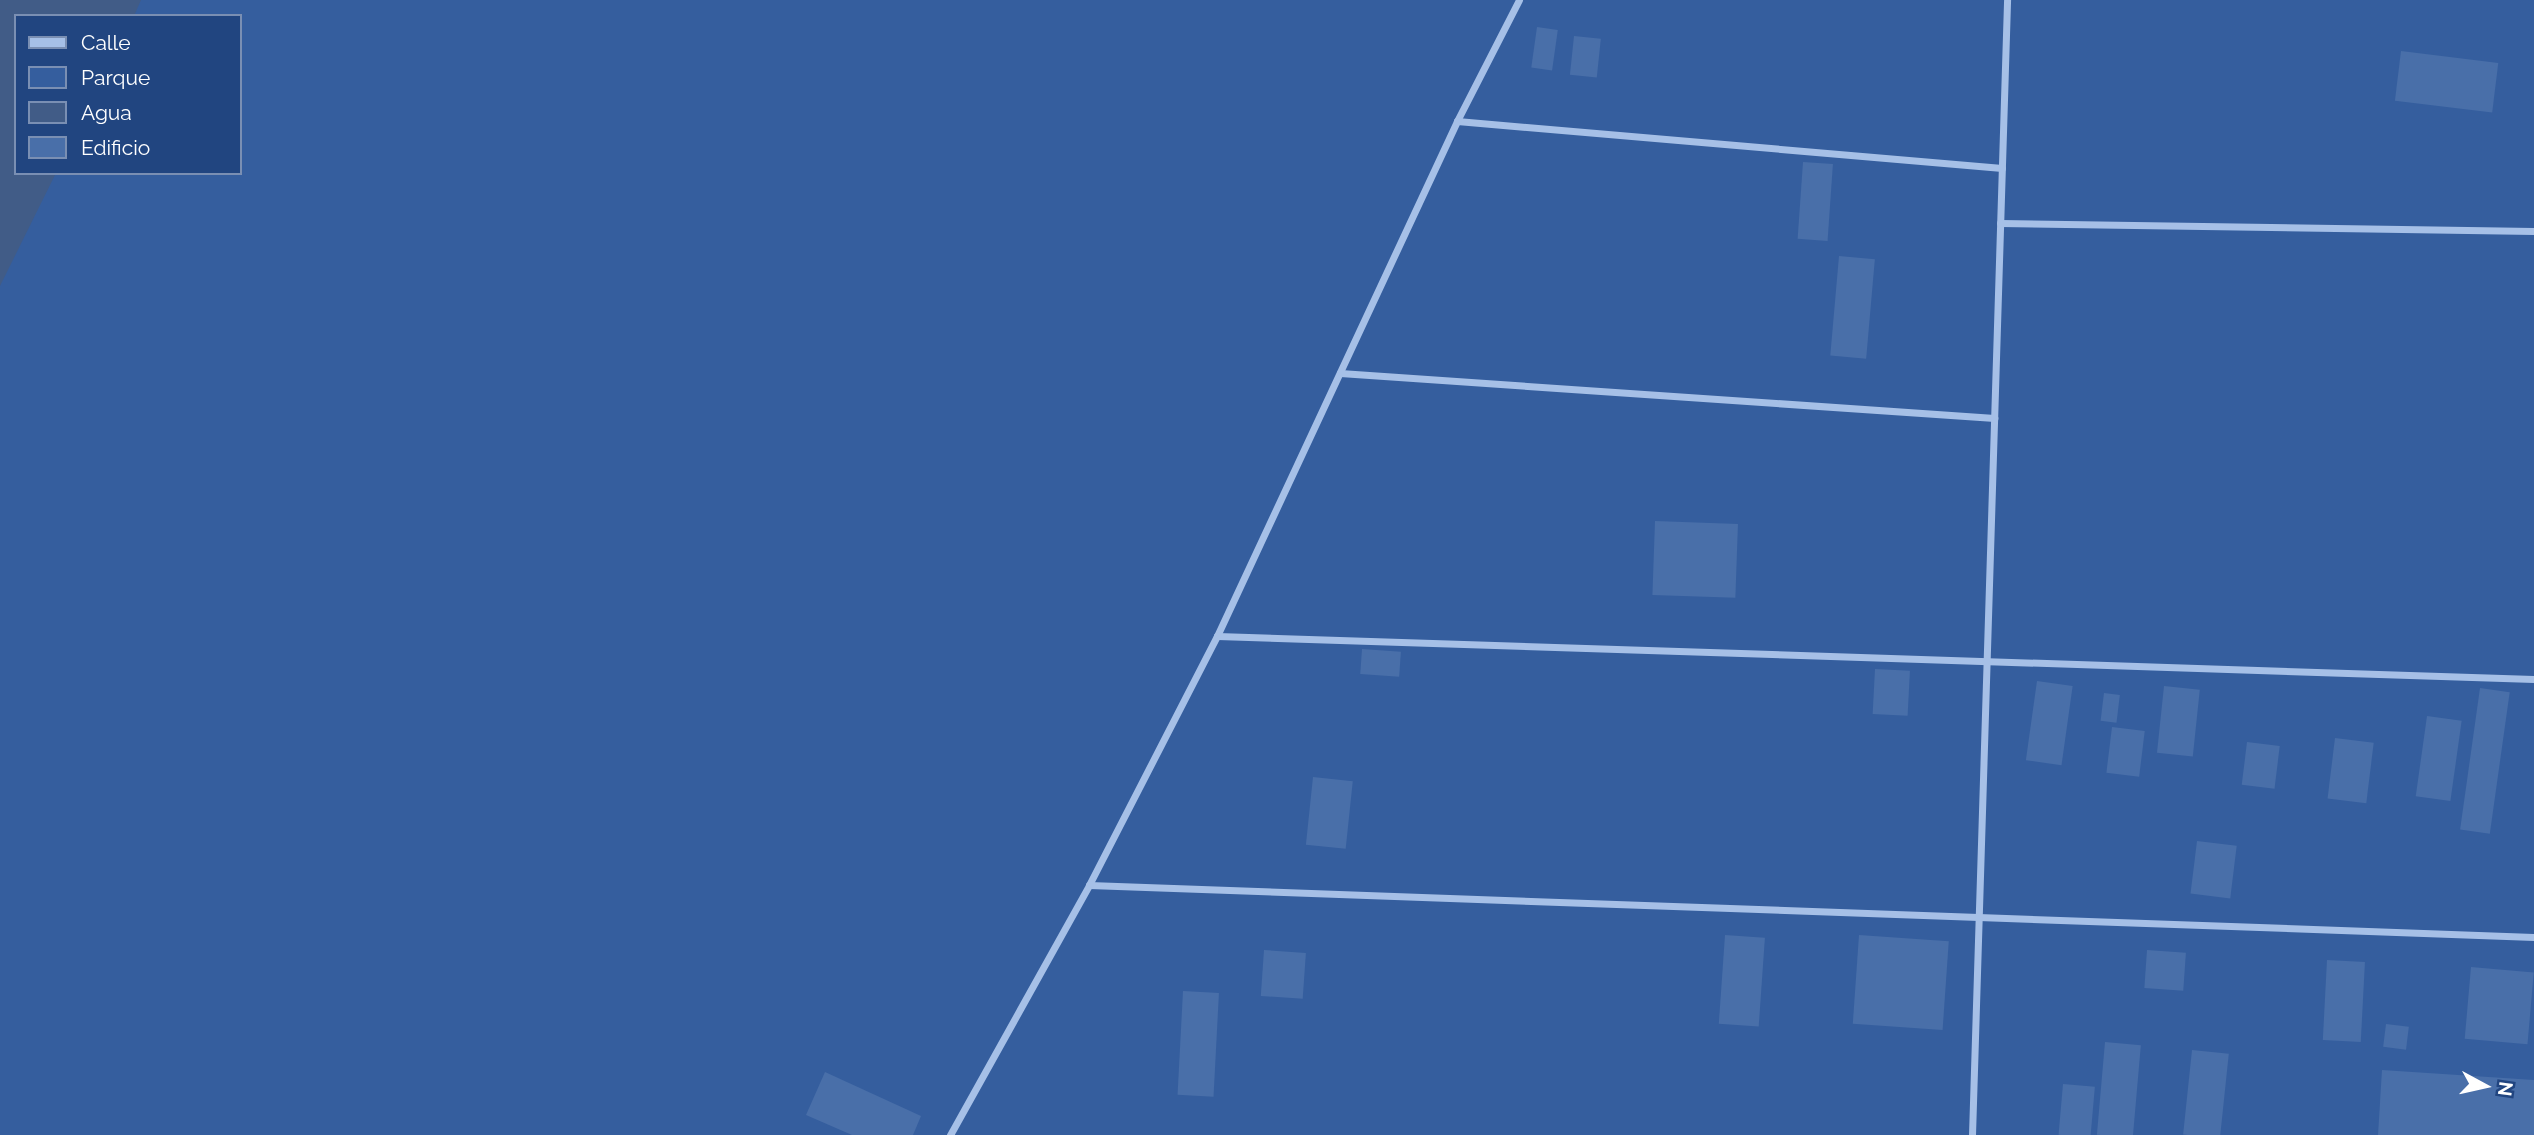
<!DOCTYPE html>
<style>
body{margin:0}
#map{position:relative;width:2534px;height:1135px;overflow:hidden;background:#214580;font-family:Raleway,sans-serif}
div>[style]{position:absolute}
.green>*{inset:0;background:#355e9e}
.water>*{inset:0;background:#415c87}
.building>*{inset:0;background:#496fa9;transform-origin:0 0}
.street>*{height:7px;margin:-3.5px;padding:0 3.5px;transform-origin:3.5px;border-radius:3.5px;background:#a6c0e7}
span{translate:-50% -50%;white-space:nowrap;text-align:center;line-height:1.15;-webkit-text-stroke:7px #214580;paint-order:stroke}
.legend{position:absolute;left:14px;top:14px;width:228px;height:161px;box-sizing:border-box;background:#214580;border:2px solid #7a8fb3;margin:0;padding:9px 12px;list-style:none;font-size:21px;color:#fff}
.legend li{display:flex;align-items:center;gap:14px;height:35px}
.legend b{width:35px;border:2px solid #7a8fb3}
.north{position:absolute;left:2450px;top:1051px;width:70px;height:70px;-webkit-text-stroke:5px #214580;paint-order:stroke;rotate:98deg;font-size:19px;font-weight:700;line-height:28px;text-align:center;color:#fff}
.north::after{content:'';display:block;margin:auto;width:24px;height:32px;background:#fff;clip-path:polygon(50% 0,100% 100%,50% 72%,0 100%)}
</style>
<div id="map">
<div class="green">
<i style="clip-path:polygon(evenodd,0 0,2534px 0,2534px 1135px,0 1135px,0 0,16px 16px,240px 16px,240px 173px,16px 173px,16px 16px)"></i>
</div>
<div class="water">
<i style="clip-path:polygon(0 0,141px 0,134px 16px,16px 16px,16px 173px,56px 173px,0 286px)"></i>
</div>
<div class="building">
<i style="left:1537px;top:27px;width:21px;height:41px;rotate:8deg"></i>
<i style="left:1574px;top:36px;width:27px;height:39px;rotate:6deg"></i>
<i style="left:2401px;top:51px;width:98px;height:50px;rotate:7deg"></i>
<i style="left:1803px;top:162px;width:30px;height:77px;rotate:4deg"></i>
<i style="left:1839px;top:256px;width:36px;height:100px;rotate:5deg"></i>
<i style="left:1655px;top:521px;width:83px;height:74px;rotate:2deg"></i>
<i style="left:1362px;top:649px;width:39px;height:25px;rotate:4deg"></i>
<i style="left:1875px;top:669px;width:35px;height:45px;rotate:3deg"></i>
<i style="left:2037px;top:681px;width:36px;height:80px;rotate:8deg"></i>
<i style="left:2164px;top:686px;width:36px;height:67px;rotate:6deg"></i>
<i style="left:2480px;top:688px;width:30px;height:143px;rotate:8deg"></i>
<i style="left:2104px;top:693px;width:16px;height:28px;rotate:7deg"></i>
<i style="left:2427px;top:716px;width:35px;height:81px;rotate:8deg"></i>
<i style="left:2112px;top:727px;width:33px;height:46px;rotate:7deg"></i>
<i style="left:2335px;top:738px;width:39px;height:61px;rotate:7deg"></i>
<i style="left:2247px;top:742px;width:33px;height:43px;rotate:7deg"></i>
<i style="left:1313px;top:777px;width:40px;height:68px;rotate:6deg"></i>
<i style="left:2197px;top:841px;width:40px;height:53px;rotate:7deg"></i>
<i style="left:1725px;top:935px;width:40px;height:89px;rotate:4deg"></i>
<i style="left:1859px;top:935px;width:90px;height:89px;rotate:4deg"></i>
<i style="left:1264px;top:950px;width:42px;height:46px;rotate:4deg"></i>
<i style="left:2147px;top:950px;width:39px;height:38px;rotate:4deg"></i>
<i style="left:2327px;top:960px;width:38px;height:80px;rotate:3deg"></i>
<i style="left:2471px;top:967px;width:63px;height:72px;rotate:5deg"></i>
<i style="left:1183px;top:991px;width:36px;height:104px;rotate:3deg"></i>
<i style="left:2386px;top:1024px;width:23px;height:23px;rotate:7deg"></i>
<i style="left:2105px;top:1042px;width:36px;height:93px;rotate:5deg"></i>
<i style="left:2192px;top:1050px;width:37px;height:85px;rotate:6deg"></i>
<i style="clip-path:polygon(2382px 1070px,2534px 1080px,2534px 1135px,2378px 1135px)"></i>
<i style="clip-path:polygon(825px 1072px,921px 1116px,913px 1135px,852px 1135px,806px 1115px)"></i>
<i style="left:2063px;top:1084px;width:32px;height:51px;rotate:5deg"></i>
</div>
<div class="street">
<i style="left:1457px;top:121px;width:547px;rotate:4.93deg"></i>
<i style="left:2000px;top:223px;width:534px;rotate:0.86deg"></i>
<i style="left:1340px;top:373px;width:656px;rotate:3.94deg"></i>
<i style="left:1217px;top:636px;width:1318px;rotate:1.87deg"></i>
<i style="left:1089px;top:885px;width:1446px;rotate:2.06deg"></i>
<i style="left:950px;top:1135px;width:286px;rotate:-60.9deg"></i>
<i style="left:1089px;top:885px;width:280px;rotate:-62.8deg"></i>
<i style="left:1217px;top:636px;width:568px;rotate:-65.01deg"></i>
<i style="left:1457px;top:121px;width:136px;rotate:-62.9deg"></i>
<i style="left:1972px;top:1135px;width:1136px;rotate:-88.23deg"></i>
</div>
<ul class="legend">
<li><b style="height:9px;background:#a6c0e7"></b>Calle</li>
<li><b style="height:19px;background:#355e9e"></b>Parque</li>
<li><b style="height:19px;background:#415c87"></b>Agua</li>
<li><b style="height:19px;background:#496fa9"></b>Edificio</li>
</ul>
<div class="north">N</div>
</div>
